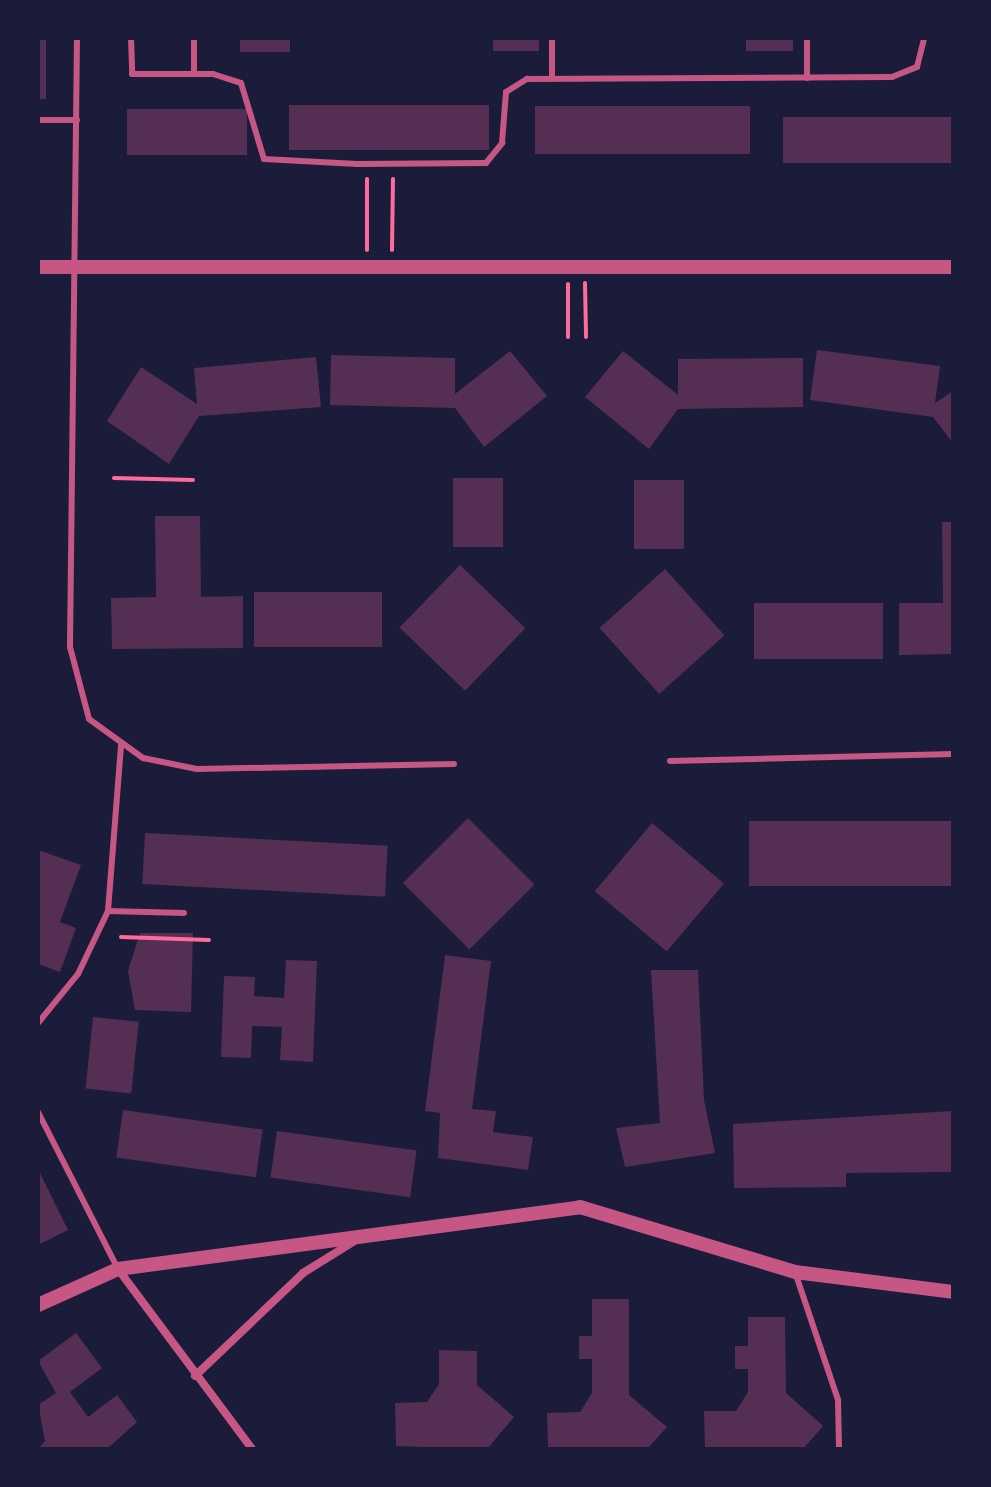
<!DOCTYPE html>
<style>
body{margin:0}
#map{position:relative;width:991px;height:1487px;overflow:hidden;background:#1b1b3a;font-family:Ubuntu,sans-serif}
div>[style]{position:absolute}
.building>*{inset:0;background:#542f53;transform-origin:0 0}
.path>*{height:4px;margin:-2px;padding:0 2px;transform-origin:2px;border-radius:2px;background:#ff6b9d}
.service>*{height:6px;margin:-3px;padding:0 3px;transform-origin:3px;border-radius:3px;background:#c65784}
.minor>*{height:8px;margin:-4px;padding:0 4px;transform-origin:4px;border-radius:4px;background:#c65784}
.tertiary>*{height:14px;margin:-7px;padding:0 7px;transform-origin:7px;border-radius:7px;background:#c65784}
span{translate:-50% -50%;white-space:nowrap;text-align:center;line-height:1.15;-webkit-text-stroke:6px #1b1b3a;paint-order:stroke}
.frame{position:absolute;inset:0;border:40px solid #1b1b3a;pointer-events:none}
</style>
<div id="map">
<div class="building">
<i style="left:38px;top:38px;width:8px;height:61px"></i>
<i style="left:240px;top:38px;width:50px;height:14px"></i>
<i style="left:493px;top:38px;width:46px;height:13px"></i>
<i style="left:746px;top:38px;width:47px;height:13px"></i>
<i style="left:289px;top:105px;width:200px;height:45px"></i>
<i style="left:535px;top:106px;width:215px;height:48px"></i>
<i style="left:127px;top:109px;width:120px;height:46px"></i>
<i style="left:953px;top:117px;width:46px;height:170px;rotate:90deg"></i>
<i style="clip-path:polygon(817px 350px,940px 366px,935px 403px,953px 391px,953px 443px,933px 417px,810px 400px)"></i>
<i style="clip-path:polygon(510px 351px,547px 396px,484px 447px,455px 408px,330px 405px,331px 355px,455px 358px,455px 394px)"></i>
<i style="clip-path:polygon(623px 351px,678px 395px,678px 359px,803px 358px,803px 407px,678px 409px,649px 449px,585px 397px)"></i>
<i style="clip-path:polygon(316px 357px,321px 407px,199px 416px,169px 464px,107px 421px,141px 367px,197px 404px,194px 368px)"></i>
<i style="left:453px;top:478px;width:50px;height:69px"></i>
<i style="left:634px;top:480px;width:50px;height:69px"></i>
<i style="clip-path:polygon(155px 516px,200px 516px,201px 597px,243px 596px,243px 648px,112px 649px,111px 598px,156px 597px)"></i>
<i style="clip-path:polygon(942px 522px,953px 522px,953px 654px,899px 655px,899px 603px,943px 603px)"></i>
<i style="left:460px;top:565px;width:91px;height:87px;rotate:44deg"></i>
<i style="left:665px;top:569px;width:89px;height:88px;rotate:48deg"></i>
<i style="left:254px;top:592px;width:128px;height:55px"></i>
<i style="left:754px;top:603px;width:129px;height:56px"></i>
<i style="left:468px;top:818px;width:94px;height:92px;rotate:45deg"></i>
<i style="left:953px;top:821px;width:65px;height:204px;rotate:90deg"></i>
<i style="left:652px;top:823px;width:94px;height:89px;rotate:40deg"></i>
<i style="left:145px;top:833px;width:243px;height:51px;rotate:3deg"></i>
<i style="clip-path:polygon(38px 850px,81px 865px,60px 922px,76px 928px,60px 972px,38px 964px)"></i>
<i style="clip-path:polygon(140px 933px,193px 933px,191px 1012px,135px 1010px,128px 971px)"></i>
<i style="clip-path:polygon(445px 955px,491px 961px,472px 1109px,496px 1111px,493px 1132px,533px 1137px,528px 1170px,438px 1158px,440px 1113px,425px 1111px)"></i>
<i style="clip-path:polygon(286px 960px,317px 961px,313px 1062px,280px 1060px,282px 1027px,252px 1026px,251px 1058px,221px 1057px,224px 976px,255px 977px,254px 996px,284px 998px)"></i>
<i style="clip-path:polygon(651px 970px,698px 970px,704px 1100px,715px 1153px,625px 1167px,616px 1128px,660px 1123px)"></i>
<i style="left:93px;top:1017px;width:46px;height:72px;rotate:6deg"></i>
<i style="left:123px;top:1110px;width:141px;height:48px;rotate:8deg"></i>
<i style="clip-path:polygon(953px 1111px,953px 1172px,846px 1173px,846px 1187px,734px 1188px,733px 1124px)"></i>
<i style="left:277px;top:1131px;width:141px;height:47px;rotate:8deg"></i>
<i style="clip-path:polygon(38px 1169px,68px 1230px,38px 1245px)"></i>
<i style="clip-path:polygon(592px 1299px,629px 1299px,629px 1395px,667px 1427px,647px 1449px,548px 1449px,547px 1413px,580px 1412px,592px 1393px,592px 1359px,579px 1359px,579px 1336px,592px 1336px)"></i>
<i style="clip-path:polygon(748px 1317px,785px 1317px,786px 1393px,823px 1426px,803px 1449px,705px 1449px,704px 1411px,736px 1411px,748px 1392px,748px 1369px,735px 1369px,735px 1346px,748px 1346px)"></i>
<i style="clip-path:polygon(76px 1333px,102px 1368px,70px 1392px,88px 1417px,117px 1395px,137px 1422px,107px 1449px,38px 1449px,45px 1441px,38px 1405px,56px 1393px,38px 1361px)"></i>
<i style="clip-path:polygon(439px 1350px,477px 1351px,477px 1385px,514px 1417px,487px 1449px,396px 1446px,395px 1403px,427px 1402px,439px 1384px)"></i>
</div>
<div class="path">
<i style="left:367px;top:179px;width:71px;rotate:90deg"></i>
<i style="left:392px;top:250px;width:71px;rotate:-89.2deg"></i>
<i style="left:585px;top:283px;width:54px;rotate:88.9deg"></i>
<i style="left:568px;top:284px;width:53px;rotate:90deg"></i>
<i style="left:114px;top:478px;width:79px;rotate:1.5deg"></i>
<i style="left:121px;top:937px;width:88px;rotate:2deg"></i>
</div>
<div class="service">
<i style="left:77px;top:38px;width:609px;rotate:90.66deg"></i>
<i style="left:70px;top:647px;width:74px;rotate:75.2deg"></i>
<i style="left:89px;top:719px;width:67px;rotate:35.8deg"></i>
<i style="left:143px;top:758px;width:55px;rotate:11.5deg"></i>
<i style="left:197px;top:769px;width:257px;rotate:-1.1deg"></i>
<i style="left:131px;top:38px;width:36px;rotate:88deg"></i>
<i style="left:132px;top:74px;width:81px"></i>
<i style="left:213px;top:74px;width:29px;rotate:18deg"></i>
<i style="left:241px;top:83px;width:79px;rotate:73.2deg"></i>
<i style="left:264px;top:159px;width:93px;rotate:3.1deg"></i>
<i style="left:357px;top:164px;width:129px;rotate:-0.4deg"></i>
<i style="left:486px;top:163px;width:26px;rotate:-51deg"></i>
<i style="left:502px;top:143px;width:51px;rotate:-85.5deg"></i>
<i style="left:506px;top:92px;width:25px;rotate:-32deg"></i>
<i style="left:527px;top:79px;width:365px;rotate:-0.3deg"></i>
<i style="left:892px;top:77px;width:27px;rotate:-22deg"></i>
<i style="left:917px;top:67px;width:30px;rotate:-76deg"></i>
<i style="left:194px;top:38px;width:36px;rotate:90deg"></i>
<i style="left:552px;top:38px;width:41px;rotate:90deg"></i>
<i style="left:807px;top:38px;width:40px;rotate:90deg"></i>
<i style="left:38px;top:120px;width:39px"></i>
<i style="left:670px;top:761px;width:283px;rotate:-1.4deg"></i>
<i style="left:108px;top:911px;width:76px;rotate:1.5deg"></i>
<i style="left:38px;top:1023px;width:63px;rotate:-50.8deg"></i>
<i style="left:78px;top:974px;width:70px;rotate:-64.5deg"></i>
<i style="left:108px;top:911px;width:168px;rotate:-85.5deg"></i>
<i style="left:38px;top:1112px;width:176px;rotate:63deg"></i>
<i style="left:795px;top:1272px;width:135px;rotate:71.4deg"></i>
<i style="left:838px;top:1400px;width:49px;rotate:88.8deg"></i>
</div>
<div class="minor">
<i style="left:118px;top:1269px;width:224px;rotate:53.3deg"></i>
<i style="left:195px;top:1376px;width:149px;rotate:-43.6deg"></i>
<i style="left:303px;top:1273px;width:59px;rotate:-31.8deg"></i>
</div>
<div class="tertiary">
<i style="left:38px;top:267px;width:915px"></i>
<i style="left:38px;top:1305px;width:88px;rotate:-24.2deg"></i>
<i style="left:118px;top:1269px;width:466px;rotate:-7.6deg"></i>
<i style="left:580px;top:1207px;width:225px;rotate:16.8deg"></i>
<i style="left:795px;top:1272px;width:159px;rotate:7.2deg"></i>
</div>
<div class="frame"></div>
</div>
